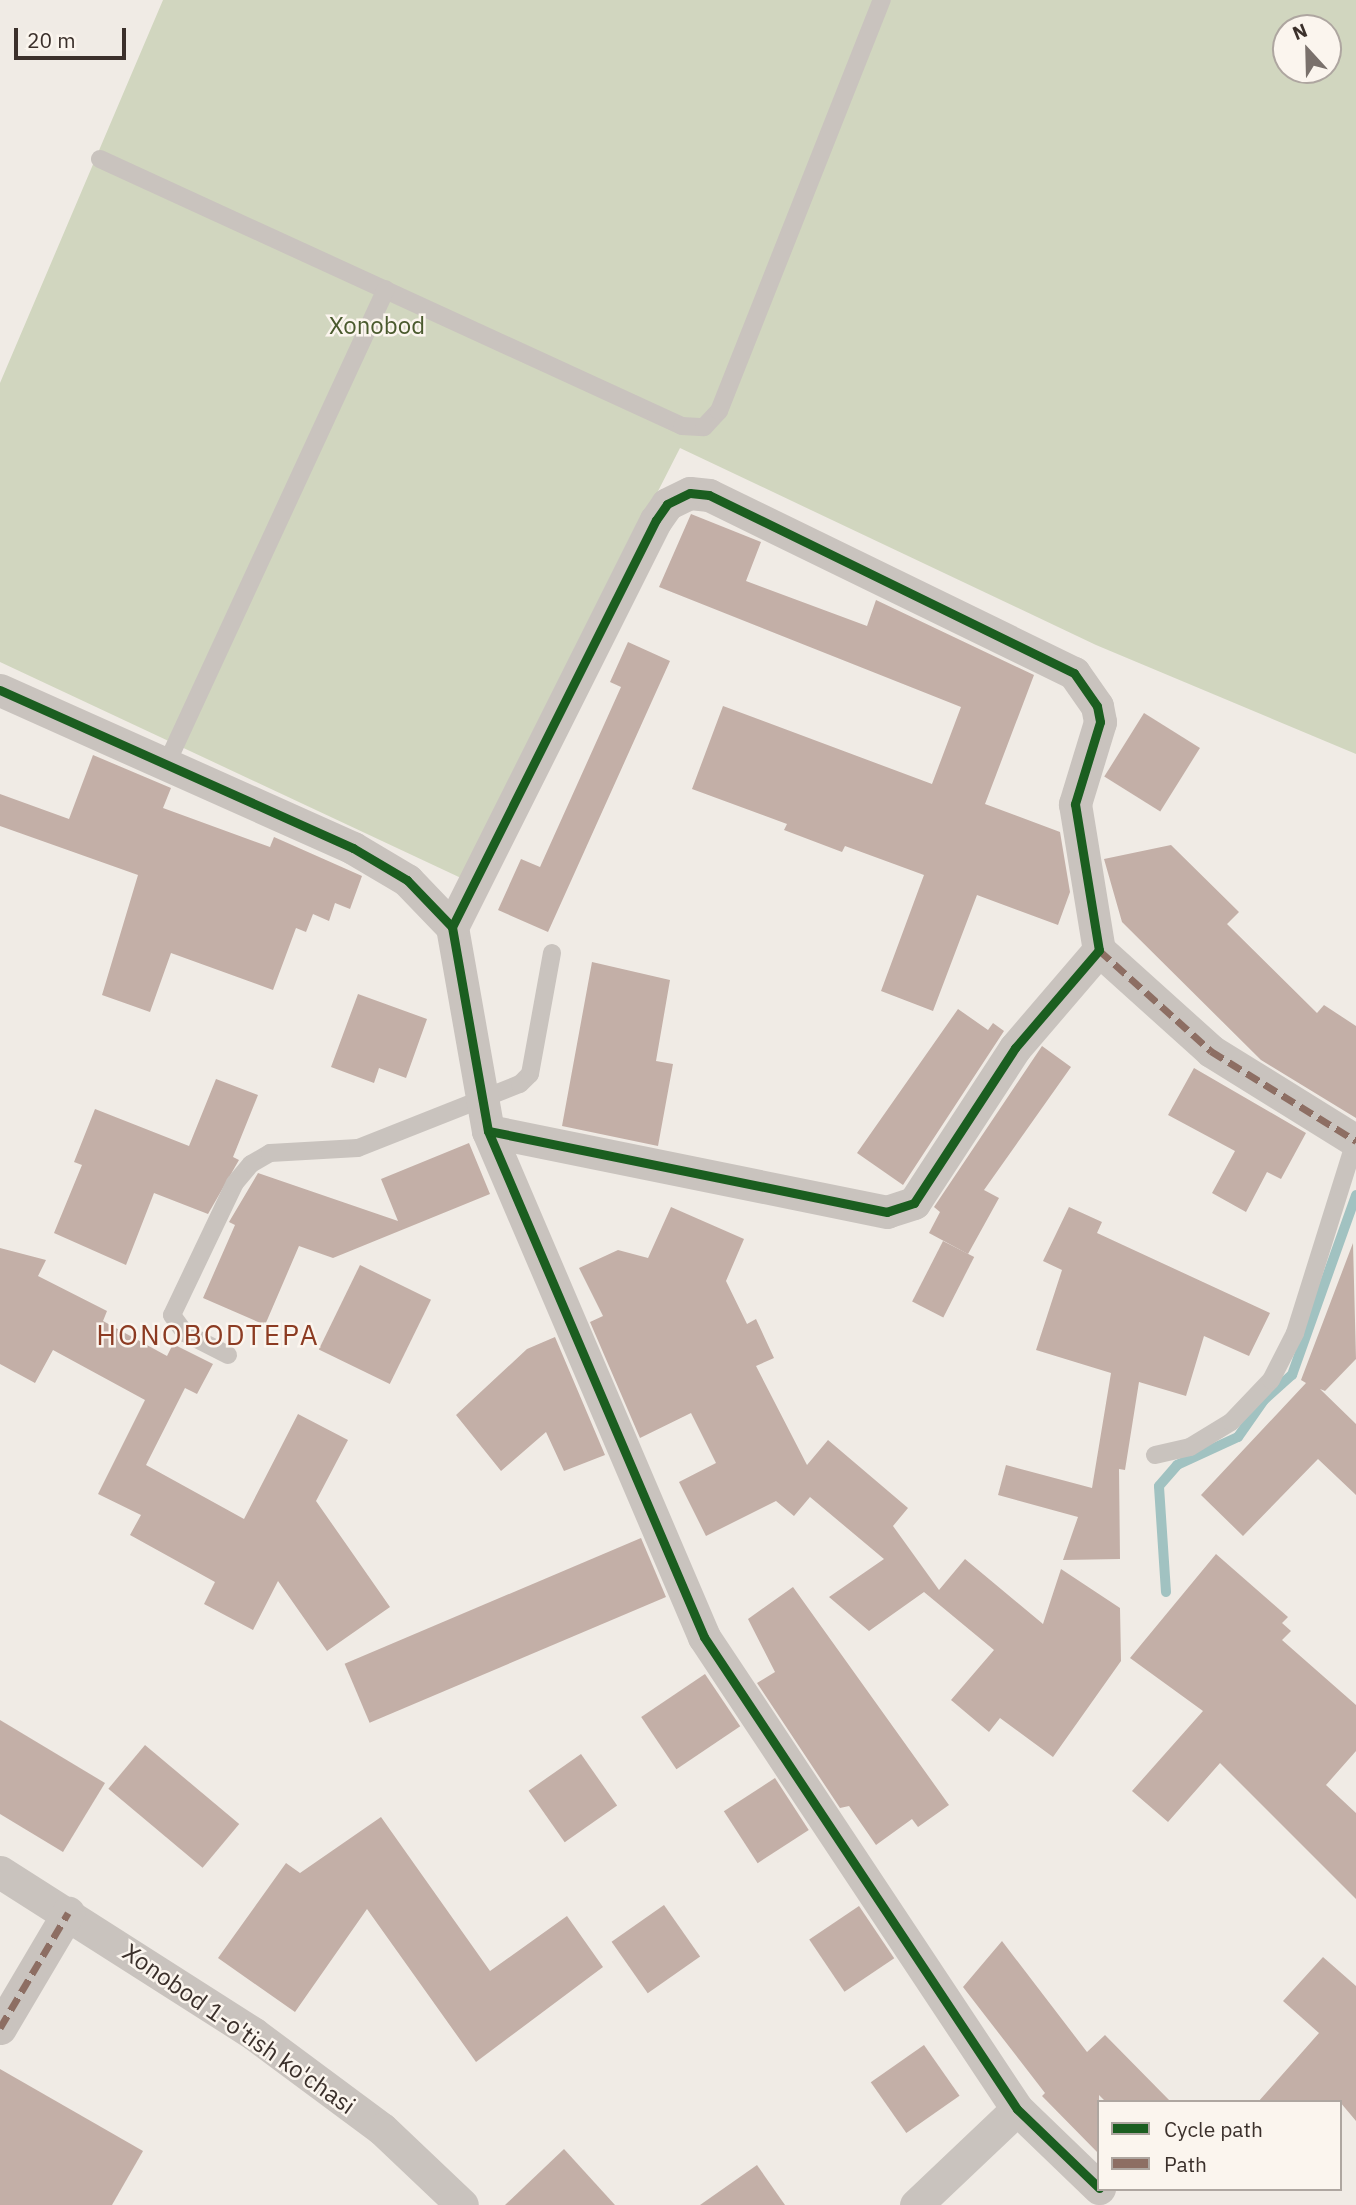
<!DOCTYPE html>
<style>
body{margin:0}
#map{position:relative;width:1356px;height:2205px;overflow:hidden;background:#f0ebe5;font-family:"IBM Plex Sans",sans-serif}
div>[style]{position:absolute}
.green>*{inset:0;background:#d1d6bf}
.stream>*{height:10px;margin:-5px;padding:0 5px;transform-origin:5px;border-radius:5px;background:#a1c2c1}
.building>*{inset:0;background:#c3afa7;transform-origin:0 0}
.service>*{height:18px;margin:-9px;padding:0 9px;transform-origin:9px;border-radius:9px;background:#c9c3be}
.minor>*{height:33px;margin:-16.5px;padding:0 16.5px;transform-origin:16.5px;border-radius:16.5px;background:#c9c3be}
.quiet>*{height:7px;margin-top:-3.5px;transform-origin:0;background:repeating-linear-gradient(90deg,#8d6e63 0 14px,transparent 0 21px)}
.cycleway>*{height:9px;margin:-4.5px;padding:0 4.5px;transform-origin:4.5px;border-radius:4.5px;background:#1b5e20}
span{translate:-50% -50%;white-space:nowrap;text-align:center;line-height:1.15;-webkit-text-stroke:5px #fbf5ee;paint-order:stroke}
.park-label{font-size:24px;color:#4a5a2e}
.street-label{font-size:24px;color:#3b302b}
.quarter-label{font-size:28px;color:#8c3b22;letter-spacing:2px}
.legend{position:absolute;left:1097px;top:2100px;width:245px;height:91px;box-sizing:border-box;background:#fbf5ee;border:2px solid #aea6a0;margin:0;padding:9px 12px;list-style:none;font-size:21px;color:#3b302b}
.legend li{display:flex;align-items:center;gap:14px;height:35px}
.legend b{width:35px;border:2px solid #aea6a0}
.north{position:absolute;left:1272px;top:14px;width:70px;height:70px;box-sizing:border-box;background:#fbf5ee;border:2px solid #aea6a0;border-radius:50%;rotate:338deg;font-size:19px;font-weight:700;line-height:28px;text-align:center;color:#3b302b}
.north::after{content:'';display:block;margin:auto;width:24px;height:32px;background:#7a716c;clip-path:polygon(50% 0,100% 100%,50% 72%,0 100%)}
.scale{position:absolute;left:14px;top:28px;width:112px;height:32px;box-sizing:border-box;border:4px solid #3b302b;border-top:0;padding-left:9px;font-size:21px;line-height:24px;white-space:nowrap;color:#3b302b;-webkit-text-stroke:5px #fbf5ee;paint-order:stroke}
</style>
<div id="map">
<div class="green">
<i style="clip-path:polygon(evenodd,163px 0,1356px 0,1356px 754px,1096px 645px,680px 448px,461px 878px,0 662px,0 383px,163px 0,1286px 28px,1328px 28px,1328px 70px,1286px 70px,1286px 28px)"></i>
</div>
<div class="stream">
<i style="left:1166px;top:1592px;width:106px;rotate:-93.8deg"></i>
<i style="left:1159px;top:1486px;width:28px;rotate:-49deg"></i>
<i style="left:1177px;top:1465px;width:67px;rotate:-24.7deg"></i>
<i style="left:1238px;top:1437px;width:45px;rotate:-54.9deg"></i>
<i style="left:1264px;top:1400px;width:38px;rotate:-42deg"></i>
<i style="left:1292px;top:1375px;width:191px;rotate:-70.4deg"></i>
</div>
<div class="building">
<i style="clip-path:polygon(691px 514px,761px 542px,746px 581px,867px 626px,876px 600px,1034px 675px,985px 804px,1060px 832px,1070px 892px,1058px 925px,977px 895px,933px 1011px,881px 991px,924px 875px,845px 846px,842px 852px,784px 830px,787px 824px,692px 789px,723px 706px,932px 784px,961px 707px,659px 587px)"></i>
<i style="clip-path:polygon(628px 642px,670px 661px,548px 932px,498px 910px,521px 859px,540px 867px,621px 687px,610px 682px)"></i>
<i style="left:1144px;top:713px;width:66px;height:75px;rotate:32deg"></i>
<i style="clip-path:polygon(93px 755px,171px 788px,163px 808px,270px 847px,274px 837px,362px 876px,350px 909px,335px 903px,329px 921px,313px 914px,306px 932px,296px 928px,273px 990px,171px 953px,150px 1012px,102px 995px,138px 875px,0 826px,0 794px,69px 819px)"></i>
<i style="clip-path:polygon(1171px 845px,1239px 912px,1227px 924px,1317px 1013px,1324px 1005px,1356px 1026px,1356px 1118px,1261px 1060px,1122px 922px,1104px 859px)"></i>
<i style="clip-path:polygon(592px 962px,670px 980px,656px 1061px,673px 1064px,658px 1146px,562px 1126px)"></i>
<i style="clip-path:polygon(358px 994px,427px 1019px,406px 1078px,379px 1068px,374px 1083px,331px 1067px)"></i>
<i style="clip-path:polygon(958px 1009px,988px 1030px,993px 1023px,1004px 1031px,903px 1185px,857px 1153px)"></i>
<i style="clip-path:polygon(1042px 1046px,1071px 1067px,984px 1190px,999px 1198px,968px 1254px,929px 1233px,940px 1212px,934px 1207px)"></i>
<i style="clip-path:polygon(1194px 1068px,1306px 1133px,1281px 1179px,1267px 1172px,1246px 1212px,1212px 1193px,1235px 1151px,1168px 1115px)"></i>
<i style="clip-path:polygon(216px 1079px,258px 1095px,233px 1157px,239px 1160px,208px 1214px,154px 1193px,126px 1265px,54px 1233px,82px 1165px,74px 1162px,95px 1109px,189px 1146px)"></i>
<i style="clip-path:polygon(469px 1143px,490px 1194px,333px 1258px,299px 1246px,265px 1325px,203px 1298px,235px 1225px,229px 1222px,258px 1173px,398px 1221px,381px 1179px)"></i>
<i style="clip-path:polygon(671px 1207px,744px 1239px,726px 1281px,747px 1324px,756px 1319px,774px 1358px,756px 1366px,807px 1465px,828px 1440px,908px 1508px,893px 1526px,939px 1590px,965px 1559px,1043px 1624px,1061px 1569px,1120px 1608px,1121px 1661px,1053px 1757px,1000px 1718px,989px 1732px,951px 1700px,994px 1650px,924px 1592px,869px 1631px,829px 1597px,884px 1559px,810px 1497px,794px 1516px,776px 1501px,706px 1536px,679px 1482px,716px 1463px,691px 1413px,640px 1438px,590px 1322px,603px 1316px,579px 1268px,618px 1250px,648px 1258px)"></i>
<i style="clip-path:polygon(1069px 1207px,1102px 1222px,1097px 1233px,1270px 1313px,1249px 1356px,1204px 1336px,1186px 1396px,1139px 1382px,1125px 1470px,1119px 1469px,1120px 1559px,1063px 1560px,1078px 1517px,998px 1495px,1006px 1465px,1092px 1488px,1111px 1373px,1036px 1350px,1062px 1270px,1043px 1261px)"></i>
<i style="left:943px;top:1241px;width:35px;height:68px;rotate:27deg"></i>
<i style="clip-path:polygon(1353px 1243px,1356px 1359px,1325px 1391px,1320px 1389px,1356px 1424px,1356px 1495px,1318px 1459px,1243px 1536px,1201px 1495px,1306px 1383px,1301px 1380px)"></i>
<i style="clip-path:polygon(0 1248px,46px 1260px,38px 1276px,107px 1311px,103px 1321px,167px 1356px,173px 1344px,213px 1364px,197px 1394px,185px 1388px,146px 1465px,244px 1519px,298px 1414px,348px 1440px,316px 1501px,390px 1607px,327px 1651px,278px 1581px,253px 1630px,204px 1604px,215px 1582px,130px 1535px,141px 1515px,98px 1494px,145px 1400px,53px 1350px,35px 1383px,0 1364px)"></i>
<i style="left:360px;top:1265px;width:79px;height:94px;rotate:26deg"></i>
<i style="clip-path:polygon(555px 1337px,605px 1455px,564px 1471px,546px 1432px,501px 1471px,456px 1415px,527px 1349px)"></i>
<i style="left:641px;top:1538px;width:64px;height:322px;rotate:67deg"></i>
<i style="clip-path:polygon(1216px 1554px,1288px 1617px,1282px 1623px,1291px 1631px,1282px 1640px,1356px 1705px,1356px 1751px,1326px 1785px,1356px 1813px,1356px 1899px,1220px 1763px,1168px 1822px,1132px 1791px,1203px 1711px,1130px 1658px)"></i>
<i style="clip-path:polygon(793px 1587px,949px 1805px,918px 1827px,912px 1819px,876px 1845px,849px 1806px,840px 1808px,757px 1683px,775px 1672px,748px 1619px)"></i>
<i style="left:705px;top:1674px;width:63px;height:77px;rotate:56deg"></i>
<i style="clip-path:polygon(0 1720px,105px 1783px,63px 1852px,0 1814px)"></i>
<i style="left:145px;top:1745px;width:123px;height:57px;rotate:40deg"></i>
<i style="left:581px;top:1754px;width:63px;height:64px;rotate:55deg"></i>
<i style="left:775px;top:1778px;width:62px;height:61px;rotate:57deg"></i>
<i style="clip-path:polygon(381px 1817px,490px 1971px,567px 1916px,603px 1967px,476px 2062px,367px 1909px,295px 2012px,218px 1958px,286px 1863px,300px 1873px)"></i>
<i style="left:664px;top:1905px;width:63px;height:64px;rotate:55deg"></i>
<i style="left:859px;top:1906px;width:63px;height:60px;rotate:56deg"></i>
<i style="clip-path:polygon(1002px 1941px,1087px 2052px,1105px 2035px,1171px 2102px,1106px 2102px,1099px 2095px,1099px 2154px,1042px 2096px,1045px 2093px,963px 1987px)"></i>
<i style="clip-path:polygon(1323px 1957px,1356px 1986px,1356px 2121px,1340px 2102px,1258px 2102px,1319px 2033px,1283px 2001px)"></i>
<i style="left:924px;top:2045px;width:62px;height:65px;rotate:55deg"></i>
<i style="clip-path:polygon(0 2069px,143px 2151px,112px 2205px,0 2205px)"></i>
<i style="clip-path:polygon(564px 2149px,615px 2205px,505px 2205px)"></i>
<i style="clip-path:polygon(757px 2165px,785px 2205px,700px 2205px)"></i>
</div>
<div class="service">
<i style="left:100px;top:159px;width:640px;rotate:24.64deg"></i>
<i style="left:682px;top:426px;width:22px;rotate:3deg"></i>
<i style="left:704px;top:427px;width:22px;rotate:-47deg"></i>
<i style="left:719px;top:411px;width:442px;rotate:-68.4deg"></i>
<i style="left:166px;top:765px;width:524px;rotate:-65.19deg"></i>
<i style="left:228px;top:1355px;width:48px;rotate:-152.9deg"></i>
<i style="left:185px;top:1333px;width:22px;rotate:-126deg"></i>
<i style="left:172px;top:1315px;width:146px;rotate:-64.5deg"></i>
<i style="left:235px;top:1183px;width:25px;rotate:-50deg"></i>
<i style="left:251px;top:1164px;width:22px;rotate:-30deg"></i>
<i style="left:270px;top:1153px;width:88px;rotate:-3.3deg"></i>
<i style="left:358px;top:1148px;width:174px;rotate:-21.6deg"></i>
<i style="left:520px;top:1084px;width:14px;rotate:-45deg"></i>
<i style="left:530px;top:1074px;width:123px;rotate:-79.7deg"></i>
<i style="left:1155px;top:1455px;width:36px;rotate:-13deg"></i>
<i style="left:1190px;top:1447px;width:48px;rotate:-31.4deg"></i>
<i style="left:1231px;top:1422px;width:58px;rotate:-46.4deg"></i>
<i style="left:1271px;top:1380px;width:53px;rotate:-62.9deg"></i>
<i style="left:1295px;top:1333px;width:201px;rotate:-72.6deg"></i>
</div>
<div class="minor">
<i style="left:0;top:690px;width:387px;rotate:24.1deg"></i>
<i style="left:353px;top:848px;width:63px;rotate:30.7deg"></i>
<i style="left:407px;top:880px;width:65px;rotate:46.2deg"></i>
<i style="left:452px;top:927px;width:207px;rotate:80deg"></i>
<i style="left:488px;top:1131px;width:550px;rotate:66.88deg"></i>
<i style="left:704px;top:1637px;width:566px;rotate:56.45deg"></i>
<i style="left:1017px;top:2109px;width:114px;rotate:43.9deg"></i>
<i style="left:452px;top:927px;width:455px;rotate:-63.4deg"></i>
<i style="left:656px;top:520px;width:19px;rotate:-55deg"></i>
<i style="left:667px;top:504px;width:25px;rotate:-26deg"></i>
<i style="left:690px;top:493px;width:19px;rotate:6deg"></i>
<i style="left:709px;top:495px;width:406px;rotate:26deg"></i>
<i style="left:1074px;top:673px;width:40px;rotate:55.1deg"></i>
<i style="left:1097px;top:706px;width:16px;rotate:79deg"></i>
<i style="left:1100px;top:722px;width:86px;rotate:107deg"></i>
<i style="left:1075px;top:804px;width:148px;rotate:80.7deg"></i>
<i style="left:1099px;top:950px;width:129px;rotate:130.6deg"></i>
<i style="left:1015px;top:1048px;width:185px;rotate:123.1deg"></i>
<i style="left:914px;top:1203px;width:28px;rotate:162deg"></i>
<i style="left:887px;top:1212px;width:407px;rotate:-168.5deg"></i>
<i style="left:1099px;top:950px;width:151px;rotate:42deg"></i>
<i style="left:1211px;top:1051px;width:171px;rotate:31.8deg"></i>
<i style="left:0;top:1872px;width:301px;rotate:32.5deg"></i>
<i style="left:254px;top:2034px;width:159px;rotate:36.6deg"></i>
<i style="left:382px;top:2129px;width:110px;rotate:43.5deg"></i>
<i style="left:0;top:2028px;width:134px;rotate:-59.4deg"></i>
<i style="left:916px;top:2205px;width:139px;rotate:-43.5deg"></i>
</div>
<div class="quiet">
<i style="left:1099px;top:950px;width:151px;rotate:42deg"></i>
<i style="left:1211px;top:1051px;width:171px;rotate:31.8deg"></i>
<i style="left:0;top:2028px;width:134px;rotate:-59.4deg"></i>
</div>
<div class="cycleway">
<i style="left:0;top:690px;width:387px;rotate:24.1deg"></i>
<i style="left:353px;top:848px;width:63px;rotate:30.7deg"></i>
<i style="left:407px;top:880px;width:65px;rotate:46.2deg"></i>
<i style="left:452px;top:927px;width:207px;rotate:80deg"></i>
<i style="left:488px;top:1131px;width:550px;rotate:66.88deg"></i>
<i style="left:704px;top:1637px;width:566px;rotate:56.45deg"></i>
<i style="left:1017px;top:2109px;width:114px;rotate:43.9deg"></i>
<i style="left:452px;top:927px;width:455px;rotate:-63.4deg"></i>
<i style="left:656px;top:520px;width:19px;rotate:-55deg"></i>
<i style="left:667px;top:504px;width:25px;rotate:-26deg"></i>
<i style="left:690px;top:493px;width:19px;rotate:6deg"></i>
<i style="left:709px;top:495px;width:406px;rotate:26deg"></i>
<i style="left:1074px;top:673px;width:40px;rotate:55.1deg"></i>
<i style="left:1097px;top:706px;width:16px;rotate:79deg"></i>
<i style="left:1100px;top:722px;width:86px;rotate:107deg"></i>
<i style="left:1075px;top:804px;width:148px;rotate:80.7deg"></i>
<i style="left:1099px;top:950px;width:129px;rotate:130.6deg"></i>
<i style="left:1015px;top:1048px;width:185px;rotate:123.1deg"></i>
<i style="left:914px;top:1203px;width:28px;rotate:162deg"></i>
<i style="left:887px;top:1212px;width:407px;rotate:-168.5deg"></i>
</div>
<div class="park-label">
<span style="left:377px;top:326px">Xonobod</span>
</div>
<div class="street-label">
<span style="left:239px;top:2029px;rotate:35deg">Xonobod 1-o'tish ko'chasi</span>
</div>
<div class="quarter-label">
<span style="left:208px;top:1335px">HONOBODTEPA</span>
</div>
<ul class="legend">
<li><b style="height:9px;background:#1b5e20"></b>Cycle path</li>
<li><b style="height:9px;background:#8d6e63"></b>Path</li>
</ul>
<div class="north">N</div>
<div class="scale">20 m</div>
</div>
